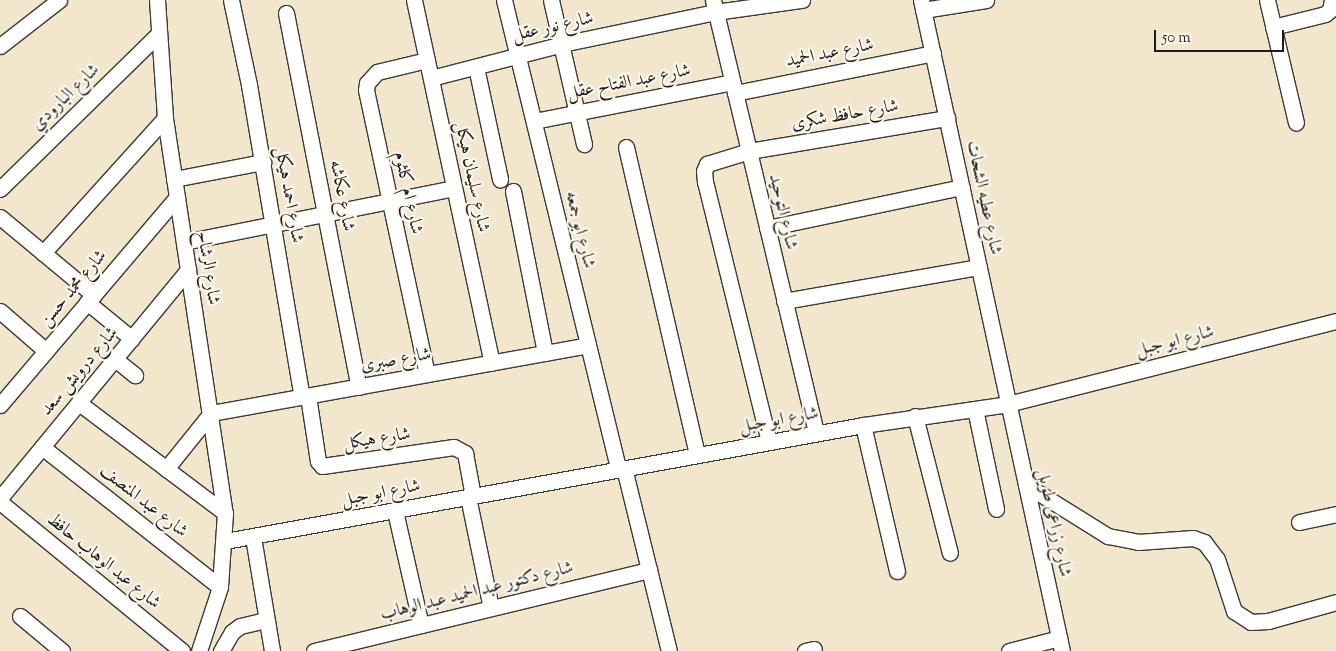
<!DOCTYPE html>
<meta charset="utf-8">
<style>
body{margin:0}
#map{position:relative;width:1336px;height:651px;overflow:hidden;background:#f2e6cc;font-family:"Sorts Mill Goudy",Amiri,serif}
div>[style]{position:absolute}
.roads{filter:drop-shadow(1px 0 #3c3a36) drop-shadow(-1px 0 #3c3a36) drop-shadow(0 1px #3c3a36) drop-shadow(0 -1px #3c3a36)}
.street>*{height:15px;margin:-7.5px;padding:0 7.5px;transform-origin:7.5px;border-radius:7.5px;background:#fff}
span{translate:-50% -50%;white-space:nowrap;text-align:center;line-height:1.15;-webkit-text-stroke:4.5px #fbf7ec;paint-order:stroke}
.street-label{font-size:18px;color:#1c1c1c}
.scale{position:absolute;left:1154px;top:30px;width:130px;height:22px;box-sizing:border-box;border:2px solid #1c1c1c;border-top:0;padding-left:6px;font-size:15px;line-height:18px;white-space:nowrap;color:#1c1c1c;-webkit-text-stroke:4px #fbf7ec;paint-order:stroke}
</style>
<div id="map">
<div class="roads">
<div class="street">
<i style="left:157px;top:0;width:118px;rotate:86.1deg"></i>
<i style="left:165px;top:118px;width:400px;rotate:81.4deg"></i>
<i style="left:225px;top:513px;width:74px;rotate:93.9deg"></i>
<i style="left:220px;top:587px;width:67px;rotate:108.2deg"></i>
<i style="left:231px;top:0;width:87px;rotate:78deg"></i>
<i style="left:249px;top:85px;width:316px;rotate:80.4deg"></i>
<i style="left:414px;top:0;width:371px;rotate:77.9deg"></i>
<i style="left:504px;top:0;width:483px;rotate:76.3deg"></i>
<i style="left:551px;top:0;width:148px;rotate:77.1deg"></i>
<i style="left:713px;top:0;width:445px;rotate:76.6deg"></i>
<i style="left:921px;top:0;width:666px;rotate:77.78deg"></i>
<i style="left:1267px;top:0;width:126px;rotate:76.7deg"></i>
<i style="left:923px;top:10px;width:64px;rotate:-9deg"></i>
<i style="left:286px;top:13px;width:381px;rotate:79deg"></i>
<i style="left:1273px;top:27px;width:54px;rotate:-14deg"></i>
<i style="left:1325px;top:14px;width:6px;rotate:-39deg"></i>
<i style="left:1330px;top:10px;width:10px;rotate:-79deg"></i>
<i style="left:0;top:46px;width:75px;rotate:-37.9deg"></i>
<i style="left:427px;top:60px;width:51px;rotate:166.5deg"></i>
<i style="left:377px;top:72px;width:15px;rotate:132deg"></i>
<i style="left:367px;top:83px;width:7px;rotate:98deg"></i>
<i style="left:366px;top:90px;width:290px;rotate:77.9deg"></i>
<i style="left:476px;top:67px;width:115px;rotate:77.9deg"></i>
<i style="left:431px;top:78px;width:135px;rotate:-14.5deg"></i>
<i style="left:562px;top:44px;width:156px;rotate:-11.8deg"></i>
<i style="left:715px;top:12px;width:88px;rotate:-7.9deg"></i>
<i style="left:735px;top:93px;width:202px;rotate:-11.4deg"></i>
<i style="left:534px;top:121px;width:202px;rotate:-11.1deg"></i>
<i style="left:626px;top:147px;width:315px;rotate:77deg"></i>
<i style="left:174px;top:179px;width:91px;rotate:-10.8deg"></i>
<i style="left:0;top:189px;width:220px;rotate:-44.4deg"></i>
<i style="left:513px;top:191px;width:165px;rotate:78.8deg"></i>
<i style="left:0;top:217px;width:122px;rotate:39.7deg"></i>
<i style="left:767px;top:228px;width:199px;rotate:-11.9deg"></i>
<i style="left:184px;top:242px;width:275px;rotate:-11.3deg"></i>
<i style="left:43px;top:253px;width:182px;rotate:-47.9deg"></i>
<i style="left:784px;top:301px;width:198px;rotate:-9.9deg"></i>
<i style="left:87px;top:302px;width:58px;rotate:39.4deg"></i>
<i style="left:0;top:311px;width:61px;rotate:41deg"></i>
<i style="left:115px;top:359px;width:26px;rotate:39deg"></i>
<i style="left:308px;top:396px;width:66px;rotate:81.3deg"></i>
<i style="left:318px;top:461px;width:6px;rotate:51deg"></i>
<i style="left:322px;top:466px;width:133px;rotate:-8.2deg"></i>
<i style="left:454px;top:447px;width:13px;rotate:29deg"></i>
<i style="left:465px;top:453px;width:44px;rotate:79.5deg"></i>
<i style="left:79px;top:403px;width:183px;rotate:37deg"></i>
<i style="left:0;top:405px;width:273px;rotate:-49.6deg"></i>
<i style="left:975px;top:409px;width:102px;rotate:78.1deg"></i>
<i style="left:915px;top:416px;width:141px;rotate:75.7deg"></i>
<i style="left:863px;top:425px;width:150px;rotate:76.9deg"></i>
<i style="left:769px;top:442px;width:268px;rotate:-103.8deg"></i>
<i style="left:705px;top:182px;width:11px;rotate:-95deg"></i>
<i style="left:704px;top:171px;width:8px;rotate:-67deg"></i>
<i style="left:707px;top:164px;width:44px;rotate:-17.2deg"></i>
<i style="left:749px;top:151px;width:201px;rotate:-9.5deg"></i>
<i style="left:42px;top:447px;width:226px;rotate:38.2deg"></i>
<i style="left:624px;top:468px;width:188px;rotate:76.2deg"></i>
<i style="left:166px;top:469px;width:72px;rotate:-51.2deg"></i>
<i style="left:211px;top:413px;width:383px;rotate:-10.2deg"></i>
<i style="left:1026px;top:485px;width:97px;rotate:31.9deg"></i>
<i style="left:1108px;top:536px;width:31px;rotate:11deg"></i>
<i style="left:1138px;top:542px;width:55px;rotate:-4.2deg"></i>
<i style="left:1193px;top:538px;width:12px;rotate:20deg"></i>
<i style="left:1204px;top:542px;width:21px;rotate:53deg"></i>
<i style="left:1217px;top:559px;width:55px;rotate:71.9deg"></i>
<i style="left:1234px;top:611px;width:20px;rotate:33deg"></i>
<i style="left:1251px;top:622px;width:17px;rotate:-3deg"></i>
<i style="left:1268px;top:621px;width:71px;rotate:-15.6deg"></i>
<i style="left:468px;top:497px;width:113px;rotate:78.3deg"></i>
<i style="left:0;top:498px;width:296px;rotate:-50.5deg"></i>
<i style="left:0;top:502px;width:235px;rotate:39.3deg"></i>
<i style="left:395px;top:511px;width:117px;rotate:77.2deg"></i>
<i style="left:1299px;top:522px;width:38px;rotate:-12deg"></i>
<i style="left:253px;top:537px;width:116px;rotate:80.5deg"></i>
<i style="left:225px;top:541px;width:648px;rotate:-10.3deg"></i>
<i style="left:863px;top:425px;width:147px;rotate:-8.2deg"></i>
<i style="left:1008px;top:404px;width:338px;rotate:-14.2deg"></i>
<i style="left:20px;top:616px;width:55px;rotate:39.8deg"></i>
<i style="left:221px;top:651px;width:22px;rotate:-60deg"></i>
<i style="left:232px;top:632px;width:10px;rotate:-37deg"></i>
<i style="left:240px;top:626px;width:27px;rotate:-13deg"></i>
<i style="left:314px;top:651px;width:345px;rotate:-13.6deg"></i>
<i style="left:805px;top:651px;width:9px;rotate:-13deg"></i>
<i style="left:1009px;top:651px;width:52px;rotate:-14.6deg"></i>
</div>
</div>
<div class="street-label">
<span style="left:553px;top:28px;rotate:-13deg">شارع نور عقل</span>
<span style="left:830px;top:54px;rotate:-11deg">شارع عبد الحميد</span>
<span style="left:629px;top:83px;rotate:-11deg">شارع عبد الفتاح عقل</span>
<span style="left:66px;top:98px;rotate:-44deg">شارع البارودي</span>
<span style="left:845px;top:116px;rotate:-10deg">شارع حافظ شكرى</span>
<span style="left:471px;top:177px;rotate:78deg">شارع سليمان هيكل</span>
<span style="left:407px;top:193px;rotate:78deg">شارع ام كلثوم</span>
<span style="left:288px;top:195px;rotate:80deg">شارع احمد هيكل</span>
<span style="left:341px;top:196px;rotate:79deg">شارع عكاشه</span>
<span style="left:983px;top:198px;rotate:78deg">شارع عطيه الشحات</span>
<span style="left:782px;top:212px;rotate:77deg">شارع التوحيد</span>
<span style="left:579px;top:230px;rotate:76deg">شارع ابو جمعه</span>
<span style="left:207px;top:268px;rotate:81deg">شارع الرشاح</span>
<span style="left:74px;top:289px;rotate:-50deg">شارع محمد حسن</span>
<span style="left:1175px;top:342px;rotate:-14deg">شارع ابو جبل</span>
<span style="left:396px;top:361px;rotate:-10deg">شارع صبرى</span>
<span style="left:80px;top:372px;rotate:-50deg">شارع درويش سعد</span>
<span style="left:779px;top:421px;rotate:-10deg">شارع ابو جبل</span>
<span style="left:377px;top:440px;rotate:-9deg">شارع هيكل</span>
<span style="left:381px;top:494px;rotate:-11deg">شارع ابو جبل</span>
<span style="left:143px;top:502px;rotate:38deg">شارع عبد المنصف</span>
<span style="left:1053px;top:523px;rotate:78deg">شارع زراعى طويل</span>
<span style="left:103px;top:562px;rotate:39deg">شارع عبد الوهاب حافظ</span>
<span style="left:477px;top:592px;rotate:-14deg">شارع دكتور عبد الحميد عبد الوهاب</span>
</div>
<div class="scale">50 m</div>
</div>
